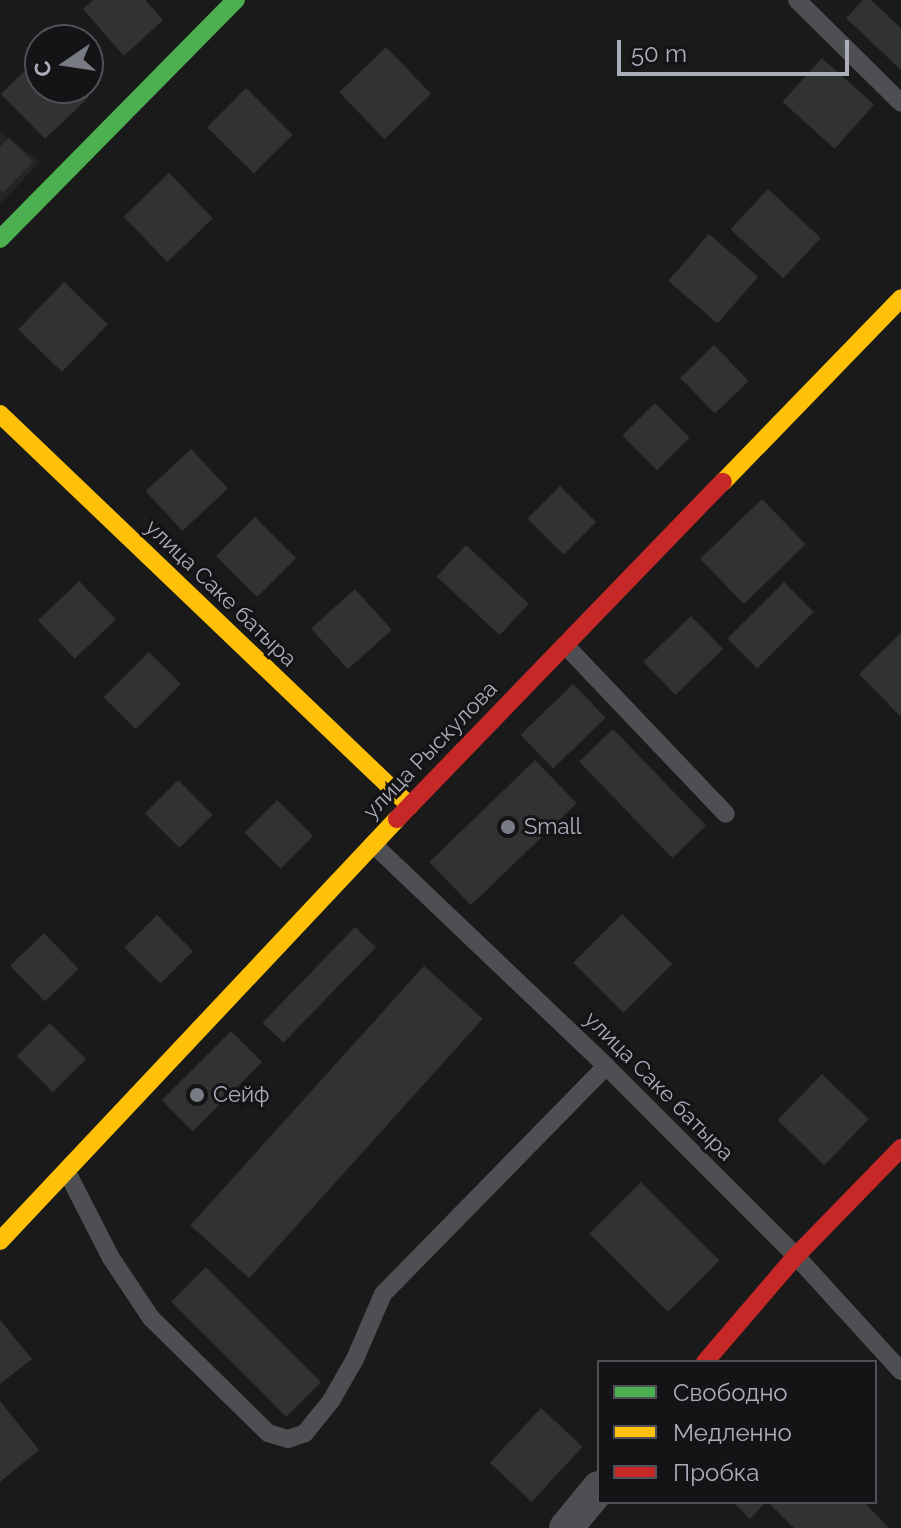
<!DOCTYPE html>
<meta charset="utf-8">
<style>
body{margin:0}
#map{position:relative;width:901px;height:1528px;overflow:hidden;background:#1a1a1a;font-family:Raleway,sans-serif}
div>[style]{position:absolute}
.built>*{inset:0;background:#242326}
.building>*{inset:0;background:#323232;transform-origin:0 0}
.lane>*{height:18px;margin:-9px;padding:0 9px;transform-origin:9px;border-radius:9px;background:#4d4f53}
.street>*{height:34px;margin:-17px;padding:0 17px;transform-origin:17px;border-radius:17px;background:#4d4f53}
.fast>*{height:18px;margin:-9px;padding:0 9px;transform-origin:9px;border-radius:9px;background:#4caf50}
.slow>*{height:18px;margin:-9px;padding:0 9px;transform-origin:9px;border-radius:9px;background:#ffc107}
.jam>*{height:18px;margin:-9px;padding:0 9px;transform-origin:9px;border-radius:9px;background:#c62828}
.dots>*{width:22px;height:22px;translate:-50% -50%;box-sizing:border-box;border:4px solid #141316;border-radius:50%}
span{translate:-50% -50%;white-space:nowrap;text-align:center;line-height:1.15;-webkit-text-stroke:6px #141316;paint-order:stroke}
.street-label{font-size:22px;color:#abafbb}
.poi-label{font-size:22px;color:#abafbb}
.left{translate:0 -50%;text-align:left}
.legend{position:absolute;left:597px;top:1360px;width:280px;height:144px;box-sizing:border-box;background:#141316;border:2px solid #505158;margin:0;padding:10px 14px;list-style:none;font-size:24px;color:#abafbb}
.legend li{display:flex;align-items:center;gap:16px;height:40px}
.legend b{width:40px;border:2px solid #505158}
.north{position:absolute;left:24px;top:24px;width:80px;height:80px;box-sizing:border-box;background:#141316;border:2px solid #505158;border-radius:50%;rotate:257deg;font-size:22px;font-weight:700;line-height:32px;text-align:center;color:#abafbb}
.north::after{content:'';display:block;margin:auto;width:28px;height:36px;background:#787b83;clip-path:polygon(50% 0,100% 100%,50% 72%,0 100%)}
.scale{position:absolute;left:617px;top:40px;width:232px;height:36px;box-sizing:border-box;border:4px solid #abafbb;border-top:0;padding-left:10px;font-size:24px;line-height:28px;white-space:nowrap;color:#abafbb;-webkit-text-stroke:6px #141316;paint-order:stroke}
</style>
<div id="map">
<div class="built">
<i style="clip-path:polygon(0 132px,40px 162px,0 204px)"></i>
</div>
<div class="building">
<i style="clip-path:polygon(93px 0,145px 0,163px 20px,124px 56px,83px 9px)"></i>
<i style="clip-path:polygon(863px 0,871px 0,901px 28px,901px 70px,846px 18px)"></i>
<i style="left:386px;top:47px;width:65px;height:65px;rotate:46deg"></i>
<i style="clip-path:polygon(40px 56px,40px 88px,80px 88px,89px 97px,45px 139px,1px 94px)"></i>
<i style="left:822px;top:58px;width:70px;height:59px;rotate:42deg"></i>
<i style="left:246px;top:88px;width:66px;height:55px;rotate:45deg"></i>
<i style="clip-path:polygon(9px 138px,33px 162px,3px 192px,0 189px,0 147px)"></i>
<i style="left:169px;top:173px;width:63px;height:63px;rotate:46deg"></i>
<i style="left:768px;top:189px;width:72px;height:55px;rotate:43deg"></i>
<i style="left:709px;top:234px;width:65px;height:62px;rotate:41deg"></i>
<i style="left:64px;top:282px;width:61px;height:66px;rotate:44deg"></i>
<i style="left:714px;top:345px;width:50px;height:47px;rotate:46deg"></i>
<i style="left:655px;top:403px;width:49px;height:46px;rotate:45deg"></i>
<i style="left:191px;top:449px;width:54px;height:62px;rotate:47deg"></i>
<i style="left:560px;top:486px;width:51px;height:46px;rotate:45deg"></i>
<i style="left:762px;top:499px;width:63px;height:86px;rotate:46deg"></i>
<i style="left:255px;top:517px;width:58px;height:55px;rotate:45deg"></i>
<i style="left:466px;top:545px;width:86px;height:43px;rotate:43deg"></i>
<i style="left:79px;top:581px;width:53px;height:57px;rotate:46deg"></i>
<i style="left:784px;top:582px;width:42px;height:80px;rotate:45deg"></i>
<i style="left:355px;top:589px;width:55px;height:59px;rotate:48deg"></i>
<i style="left:691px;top:616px;width:46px;height:66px;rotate:46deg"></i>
<i style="clip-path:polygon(901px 633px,901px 717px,859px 674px)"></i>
<i style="left:149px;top:652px;width:45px;height:64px;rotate:45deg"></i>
<i style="left:573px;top:684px;width:47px;height:73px;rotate:46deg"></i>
<i style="left:613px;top:729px;width:134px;height:47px;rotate:46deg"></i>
<i style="left:535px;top:760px;width:60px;height:147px;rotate:46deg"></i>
<i style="left:178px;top:780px;width:49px;height:47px;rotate:45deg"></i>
<i style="left:277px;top:800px;width:51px;height:46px;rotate:45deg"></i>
<i style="left:622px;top:914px;width:71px;height:69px;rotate:45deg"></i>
<i style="left:157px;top:915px;width:51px;height:46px;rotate:45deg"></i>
<i style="left:355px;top:927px;width:29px;height:133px;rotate:44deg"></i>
<i style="left:44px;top:933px;width:50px;height:47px;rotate:46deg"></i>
<i style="left:424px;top:966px;width:79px;height:349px;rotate:42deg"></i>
<i style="left:50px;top:1023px;width:51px;height:47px;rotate:45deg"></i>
<i style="left:231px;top:1031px;width:44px;height:98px;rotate:45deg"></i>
<i style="left:822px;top:1074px;width:65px;height:64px;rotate:44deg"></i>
<i style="left:641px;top:1182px;width:111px;height:73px;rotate:45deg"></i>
<i style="left:206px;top:1267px;width:163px;height:49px;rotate:45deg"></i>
<i style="clip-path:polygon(0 1320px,32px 1359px,0 1384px)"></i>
<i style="clip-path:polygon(0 1401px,39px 1450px,0 1482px)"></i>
<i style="left:541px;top:1408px;width:57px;height:75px;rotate:43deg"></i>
<i style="clip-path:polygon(733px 1502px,766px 1502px,750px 1519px)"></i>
<i style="clip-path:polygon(768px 1502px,864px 1502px,889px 1528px,794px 1528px)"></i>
</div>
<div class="lane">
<i style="left:797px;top:0;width:146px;rotate:44.7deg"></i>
<i style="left:565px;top:645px;width:233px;rotate:46.4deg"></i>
<i style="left:373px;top:844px;width:322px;rotate:43.6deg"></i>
<i style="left:606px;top:1066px;width:269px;rotate:45deg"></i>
<i style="left:796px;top:1256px;width:156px;rotate:47.6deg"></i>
<i style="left:67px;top:1172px;width:97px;rotate:62.9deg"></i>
<i style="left:111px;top:1258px;width:72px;rotate:56.3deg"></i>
<i style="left:151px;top:1318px;width:164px;rotate:44.5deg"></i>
<i style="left:268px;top:1433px;width:21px;rotate:17deg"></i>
<i style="left:288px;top:1439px;width:18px;rotate:-19deg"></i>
<i style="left:305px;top:1433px;width:41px;rotate:-50.9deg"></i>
<i style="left:331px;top:1401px;width:48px;rotate:-60.3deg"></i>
<i style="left:355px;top:1359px;width:71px;rotate:-66.7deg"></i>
<i style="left:383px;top:1294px;width:319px;rotate:-45.6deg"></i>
</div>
<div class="street">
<i style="left:566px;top:1528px;width:52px;rotate:-50.5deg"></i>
</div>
<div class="fast">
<i style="left:0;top:239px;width:336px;rotate:-45.4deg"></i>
</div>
<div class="slow">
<i style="left:0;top:414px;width:567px;rotate:43.71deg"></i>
<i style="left:723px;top:482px;width:256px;rotate:-45.9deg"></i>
<i style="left:0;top:1241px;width:579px;rotate:-46.75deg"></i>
</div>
<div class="jam">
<i style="left:397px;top:819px;width:469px;rotate:-46deg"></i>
<i style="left:705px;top:1362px;width:140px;rotate:-49.4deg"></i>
<i style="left:796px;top:1256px;width:151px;rotate:-45.8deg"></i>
</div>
<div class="dots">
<i style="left:508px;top:827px;background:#787b83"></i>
<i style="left:197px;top:1095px;background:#787b83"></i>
</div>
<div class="street-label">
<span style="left:221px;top:593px;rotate:44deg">улица Саке батыра</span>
<span style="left:430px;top:750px;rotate:-46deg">улица Рыскулова</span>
<span style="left:659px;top:1086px;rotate:45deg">улица Саке батыра</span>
</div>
<div class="poi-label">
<span class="left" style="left:524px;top:827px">Small</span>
<span class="left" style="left:213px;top:1095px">Сейф</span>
</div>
<ul class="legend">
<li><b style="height:10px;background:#4caf50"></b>Свободно</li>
<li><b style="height:10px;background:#ffc107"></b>Медленно</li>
<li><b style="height:10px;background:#c62828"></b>Пробка</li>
</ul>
<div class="north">С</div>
<div class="scale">50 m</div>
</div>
